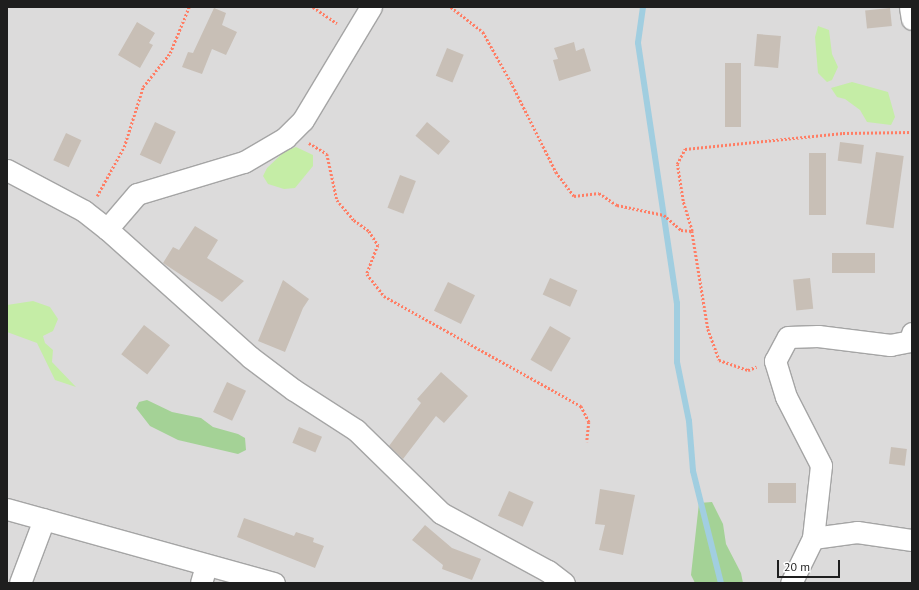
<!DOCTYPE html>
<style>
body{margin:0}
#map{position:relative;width:919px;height:590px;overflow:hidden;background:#f0ece4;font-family:"PT Sans",sans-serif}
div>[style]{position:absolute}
.residential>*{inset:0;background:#dcdbdb;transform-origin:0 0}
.grass>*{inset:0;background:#c5eda6}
.forest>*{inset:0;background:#a4d296}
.stream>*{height:6px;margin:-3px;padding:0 3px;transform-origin:3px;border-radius:3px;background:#a1cee0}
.building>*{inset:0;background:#c8bfb6;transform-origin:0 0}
.path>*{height:2.5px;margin-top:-1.25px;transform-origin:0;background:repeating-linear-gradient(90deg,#ff7e65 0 2px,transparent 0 4px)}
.roads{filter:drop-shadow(1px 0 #a5a5a5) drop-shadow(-1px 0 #a5a5a5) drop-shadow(0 1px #a5a5a5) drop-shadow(0 -1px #a5a5a5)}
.minor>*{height:21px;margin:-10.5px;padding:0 10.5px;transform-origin:10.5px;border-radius:10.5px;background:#fff}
span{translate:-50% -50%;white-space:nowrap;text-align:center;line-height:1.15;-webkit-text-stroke:4px #fff;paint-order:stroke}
.frame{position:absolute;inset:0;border:8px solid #1e1e1e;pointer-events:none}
.scale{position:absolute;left:777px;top:560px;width:63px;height:18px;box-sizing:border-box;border:2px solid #1e1e1e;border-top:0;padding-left:5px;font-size:12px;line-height:14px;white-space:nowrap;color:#1e1e1e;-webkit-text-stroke:3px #fff;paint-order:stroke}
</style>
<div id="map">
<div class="residential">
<i style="left:7px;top:7px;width:905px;height:576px"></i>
</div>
<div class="grass">
<i style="clip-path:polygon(818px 26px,829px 30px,832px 54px,838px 67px,832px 80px,827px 82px,818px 73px,815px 37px)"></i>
<i style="clip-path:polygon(852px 82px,888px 92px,895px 117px,891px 125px,867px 122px,860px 110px,845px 99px,837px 97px,831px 88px)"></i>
<i style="clip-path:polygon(296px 147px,313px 155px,313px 166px,295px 188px,284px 189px,268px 184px,263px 176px,267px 168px,285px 151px)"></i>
<i style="clip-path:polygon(33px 301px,50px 307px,58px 319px,53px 331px,43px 336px,45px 343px,53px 350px,52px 362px,76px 387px,55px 380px,37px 343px,7px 332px,7px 305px)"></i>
</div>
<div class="forest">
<i style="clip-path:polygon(147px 400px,172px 412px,201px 418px,213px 427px,238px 434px,245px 438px,246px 450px,238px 454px,178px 440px,150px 426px,136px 408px,139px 402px)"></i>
<i style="clip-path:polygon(712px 502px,723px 524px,726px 544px,741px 573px,743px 583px,695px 583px,691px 575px,699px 503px)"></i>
</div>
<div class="stream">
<i style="left:643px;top:7px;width:36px;rotate:98deg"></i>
<i style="left:638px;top:43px;width:263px;rotate:81.5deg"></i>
<i style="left:677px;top:303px;width:59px;rotate:90deg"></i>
<i style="left:677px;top:362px;width:60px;rotate:78.5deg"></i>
<i style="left:689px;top:421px;width:50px;rotate:85.4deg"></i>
<i style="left:693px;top:471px;width:115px;rotate:76deg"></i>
</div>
<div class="building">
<i style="clip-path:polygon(214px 8px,226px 13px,222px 25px,237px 32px,226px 55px,212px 49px,202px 74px,182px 67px,188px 52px,193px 53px)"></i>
<i style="left:890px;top:8px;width:18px;height:25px;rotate:84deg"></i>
<i style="clip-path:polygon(137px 22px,155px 33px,149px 43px,153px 45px,140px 68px,118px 55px)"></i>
<i style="left:757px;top:34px;width:24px;height:32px;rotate:5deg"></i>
<i style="clip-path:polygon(574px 42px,576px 51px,584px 48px,591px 71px,559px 81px,553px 60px,558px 59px,554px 48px)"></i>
<i style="left:447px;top:48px;width:18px;height:30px;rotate:22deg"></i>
<i style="left:725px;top:63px;width:16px;height:64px"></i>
<i style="left:155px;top:122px;width:23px;height:36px;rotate:25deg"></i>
<i style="left:427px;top:122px;width:30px;height:18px;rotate:40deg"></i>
<i style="left:66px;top:133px;width:17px;height:30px;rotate:25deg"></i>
<i style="left:840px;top:142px;width:24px;height:19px;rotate:7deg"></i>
<i style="left:876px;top:152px;width:28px;height:73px;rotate:8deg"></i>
<i style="left:809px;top:153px;width:17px;height:62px"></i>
<i style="left:400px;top:175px;width:17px;height:35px;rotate:21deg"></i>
<i style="clip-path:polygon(195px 226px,218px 240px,207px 258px,244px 281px,222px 302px,163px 263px,173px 247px,179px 250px)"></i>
<i style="left:832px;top:253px;width:43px;height:20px"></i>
<i style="left:550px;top:278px;width:30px;height:18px;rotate:24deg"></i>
<i style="left:810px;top:278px;width:31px;height:17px;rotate:84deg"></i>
<i style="clip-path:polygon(283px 280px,309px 299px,303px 308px,285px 352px,258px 341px)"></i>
<i style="left:448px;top:282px;width:30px;height:32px;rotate:26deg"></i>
<i style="left:144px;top:325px;width:33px;height:37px;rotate:38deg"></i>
<i style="left:550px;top:326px;width:24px;height:39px;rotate:30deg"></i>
<i style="clip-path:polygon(441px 372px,468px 396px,444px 423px,436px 416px,403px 459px,389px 446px,421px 403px,417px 399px)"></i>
<i style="left:227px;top:382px;width:21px;height:33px;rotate:25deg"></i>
<i style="left:299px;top:427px;width:25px;height:17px;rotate:23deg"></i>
<i style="left:891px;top:447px;width:16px;height:17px;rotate:7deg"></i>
<i style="left:768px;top:483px;width:28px;height:20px"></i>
<i style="clip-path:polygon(600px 489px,635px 495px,623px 555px,599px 550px,605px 525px,595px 524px)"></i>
<i style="left:509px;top:491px;width:27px;height:27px;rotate:24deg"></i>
<i style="clip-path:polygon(244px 518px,294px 536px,296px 532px,314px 538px,313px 542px,324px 546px,315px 568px,237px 537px)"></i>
<i style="clip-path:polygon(425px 525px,452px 548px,481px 559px,472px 580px,442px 569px,443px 565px,412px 540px)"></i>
</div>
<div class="path">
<i style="left:313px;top:7px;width:29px;rotate:34deg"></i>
<i style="left:451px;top:7px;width:41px;rotate:38deg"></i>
<i style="left:483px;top:32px;width:57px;rotate:60.8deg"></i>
<i style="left:511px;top:82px;width:101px;rotate:63.4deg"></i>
<i style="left:556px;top:172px;width:30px;rotate:53deg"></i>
<i style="left:574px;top:196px;width:25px;rotate:-7deg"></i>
<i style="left:599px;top:193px;width:22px;rotate:34deg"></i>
<i style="left:617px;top:205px;width:48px;rotate:12deg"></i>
<i style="left:664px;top:215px;width:23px;rotate:41deg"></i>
<i style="left:681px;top:230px;width:11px;rotate:5deg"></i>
<i style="left:692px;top:231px;width:99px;rotate:80.7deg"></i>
<i style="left:708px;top:329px;width:33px;rotate:70deg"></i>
<i style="left:719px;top:360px;width:31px;rotate:19deg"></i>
<i style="left:748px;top:370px;width:9px;rotate:-21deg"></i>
<i style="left:309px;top:143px;width:21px;rotate:31deg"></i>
<i style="left:327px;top:154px;width:47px;rotate:77.7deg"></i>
<i style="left:337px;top:200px;width:26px;rotate:50deg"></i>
<i style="left:354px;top:220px;width:19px;rotate:36deg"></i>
<i style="left:369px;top:231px;width:17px;rotate:57deg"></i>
<i style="left:378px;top:245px;width:31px;rotate:111deg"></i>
<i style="left:367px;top:274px;width:28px;rotate:52deg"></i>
<i style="left:384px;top:296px;width:226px;rotate:29.2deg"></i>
<i style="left:581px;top:406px;width:18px;rotate:63deg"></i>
<i style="left:589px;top:422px;width:20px;rotate:96deg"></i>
<i style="left:97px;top:196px;width:56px;rotate:-61.1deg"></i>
<i style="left:124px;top:147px;width:63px;rotate:-72.4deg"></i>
<i style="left:143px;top:87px;width:43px;rotate:-51.5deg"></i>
<i style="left:170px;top:53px;width:50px;rotate:-67.6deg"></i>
<i style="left:692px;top:231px;width:31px;rotate:-107deg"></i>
<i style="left:683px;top:201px;width:37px;rotate:-99deg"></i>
<i style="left:677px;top:164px;width:17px;rotate:-62deg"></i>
<i style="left:685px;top:149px;width:159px;rotate:-5.8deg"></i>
<i style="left:843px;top:133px;width:69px;rotate:-0.8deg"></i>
</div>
<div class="roads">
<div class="minor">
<i style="left:910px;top:7px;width:12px;rotate:81deg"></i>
<i style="left:7px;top:170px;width:87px;rotate:28deg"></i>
<i style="left:84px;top:211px;width:29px;rotate:38deg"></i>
<i style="left:107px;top:229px;width:192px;rotate:41.8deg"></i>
<i style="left:250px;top:357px;width:55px;rotate:36.9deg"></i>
<i style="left:294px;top:390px;width:74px;rotate:32.8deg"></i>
<i style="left:356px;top:430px;width:119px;rotate:44.3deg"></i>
<i style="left:441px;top:513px;width:122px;rotate:28.5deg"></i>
<i style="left:548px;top:571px;width:20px;rotate:37deg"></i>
<i style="left:107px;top:229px;width:46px;rotate:-49.4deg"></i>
<i style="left:137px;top:194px;width:112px;rotate:-16.7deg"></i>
<i style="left:244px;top:162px;width:48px;rotate:-30.3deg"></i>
<i style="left:285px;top:138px;width:25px;rotate:-45deg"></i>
<i style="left:303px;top:120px;width:132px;rotate:-59deg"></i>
<i style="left:7px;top:509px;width:277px;rotate:15.5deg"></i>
<i style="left:813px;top:538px;width:44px;rotate:-7.8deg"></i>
<i style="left:857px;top:532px;width:56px;rotate:8.3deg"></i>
<i style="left:20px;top:583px;width:68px;rotate:-69.4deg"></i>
<i style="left:201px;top:583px;width:19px;rotate:-74deg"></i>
<i style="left:791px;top:583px;width:50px;rotate:-63.9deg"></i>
<i style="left:813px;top:538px;width:73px;rotate:-83.7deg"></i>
<i style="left:821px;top:465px;width:76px;rotate:-117.2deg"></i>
<i style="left:786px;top:397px;width:38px;rotate:-107deg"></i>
<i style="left:775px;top:361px;width:27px;rotate:-62deg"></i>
<i style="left:788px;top:337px;width:30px;rotate:-2deg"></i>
<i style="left:818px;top:336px;width:73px;rotate:7.1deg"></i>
<i style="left:890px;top:345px;width:21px;rotate:-11deg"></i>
<i style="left:911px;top:341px;width:8px;rotate:-83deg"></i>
</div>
</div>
<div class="frame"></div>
<div class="scale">20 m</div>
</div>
